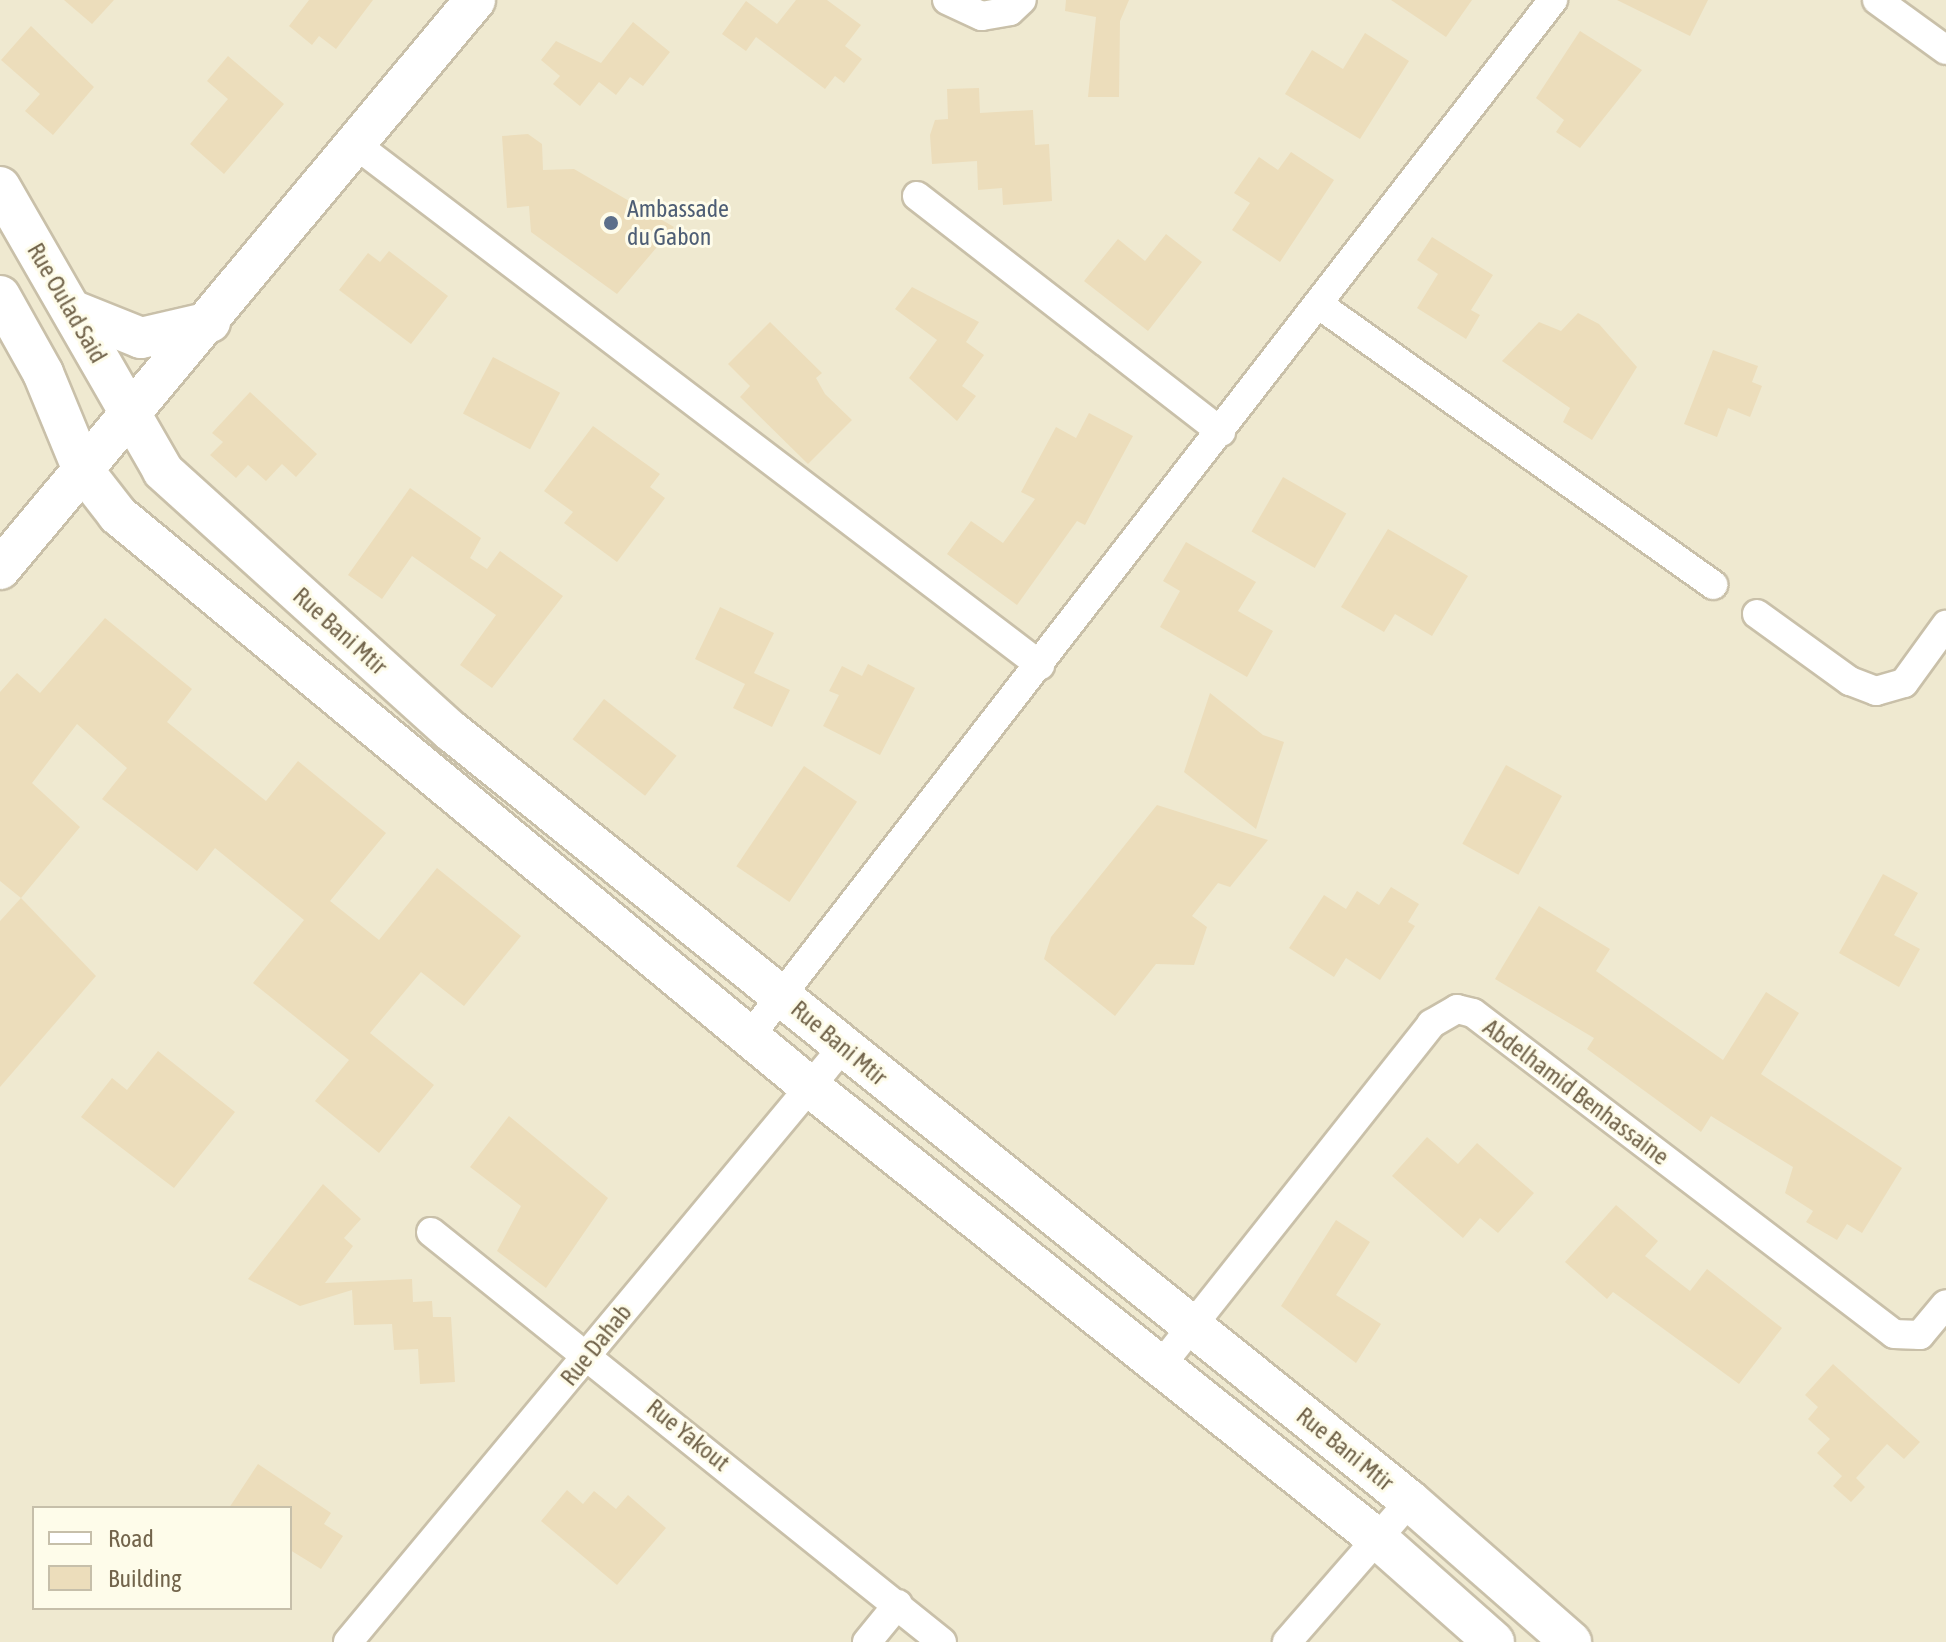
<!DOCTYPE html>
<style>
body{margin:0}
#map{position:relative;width:1946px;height:1642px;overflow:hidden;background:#fbf8e4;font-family:"Asap Condensed",sans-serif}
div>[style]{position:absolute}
.residential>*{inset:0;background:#efe9d0}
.building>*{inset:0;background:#ecddbb;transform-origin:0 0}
.roads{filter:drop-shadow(2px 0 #c9c0a9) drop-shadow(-2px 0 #c9c0a9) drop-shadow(0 2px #c9c0a9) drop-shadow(0 -2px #c9c0a9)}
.street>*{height:28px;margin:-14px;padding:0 14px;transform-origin:14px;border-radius:14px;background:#fff}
.secondary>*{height:40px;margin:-20px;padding:0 20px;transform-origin:20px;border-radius:20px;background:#fff}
.dots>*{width:22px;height:22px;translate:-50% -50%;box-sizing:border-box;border:4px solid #fefcea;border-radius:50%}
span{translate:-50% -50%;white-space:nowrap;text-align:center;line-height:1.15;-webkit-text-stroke:6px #fefcea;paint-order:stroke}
.service-label{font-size:24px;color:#4e5e75}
.left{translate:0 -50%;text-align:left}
.street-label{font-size:24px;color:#72644b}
.legend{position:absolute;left:32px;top:1506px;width:260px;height:104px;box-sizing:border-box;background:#fefcea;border:2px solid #c6bfaa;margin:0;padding:10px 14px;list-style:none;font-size:24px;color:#72644b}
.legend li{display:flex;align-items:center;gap:16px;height:40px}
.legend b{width:40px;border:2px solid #c6bfaa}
</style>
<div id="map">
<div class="residential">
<i style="clip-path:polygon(evenodd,0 0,1946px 0,1946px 1642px,0 1642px,0 0,34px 1508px,290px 1508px,290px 1608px,34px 1608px,34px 1508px)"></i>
</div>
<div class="building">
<i style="clip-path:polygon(64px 0,114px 0,92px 24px)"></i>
<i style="clip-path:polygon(309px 0,373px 0,336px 49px,319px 36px,312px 45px,289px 26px)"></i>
<i style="clip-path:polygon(796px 0,827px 0,861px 25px,845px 46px,862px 59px,844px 83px,835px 76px,825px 89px,756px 37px,746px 51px,722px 34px,746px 1px,777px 24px)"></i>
<i style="clip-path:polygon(1066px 0,1129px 0,1120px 21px,1119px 97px,1088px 97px,1096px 17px,1065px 11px)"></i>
<i style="clip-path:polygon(1391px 0,1472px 0,1446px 37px)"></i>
<i style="clip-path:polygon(1617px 0,1708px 0,1690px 36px)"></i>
<i style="clip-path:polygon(633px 22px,670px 52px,643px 86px,630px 77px,616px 95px,599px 82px,580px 106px,553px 84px,560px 76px,541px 60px,556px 41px,601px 63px)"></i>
<i style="clip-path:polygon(31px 26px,94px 87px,53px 135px,25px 111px,40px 94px,1px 60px)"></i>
<i style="clip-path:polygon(1580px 31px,1642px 70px,1580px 148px,1556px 132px,1564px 120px,1536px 98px)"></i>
<i style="clip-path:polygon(1365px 33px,1409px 61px,1360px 139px,1285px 94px,1312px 50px,1343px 69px)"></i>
<i style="clip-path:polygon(228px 56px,284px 104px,224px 174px,190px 144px,228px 99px,207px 81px)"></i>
<i style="clip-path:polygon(979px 88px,980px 113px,1033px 110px,1035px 145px,1049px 144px,1052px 201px,1003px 205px,1002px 188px,978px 190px,977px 161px,932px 164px,930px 135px,935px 120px,948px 119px,947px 89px)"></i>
<i style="clip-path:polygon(528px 134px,542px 144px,543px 170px,574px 169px,674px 227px,617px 294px,531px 232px,529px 206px,507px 208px,502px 136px)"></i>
<i style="clip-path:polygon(1291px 152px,1334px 180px,1280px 262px,1232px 230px,1250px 203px,1234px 193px,1259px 157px,1278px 170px)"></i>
<i style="clip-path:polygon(1166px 234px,1202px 262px,1148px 331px,1084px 281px,1118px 239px,1145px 261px)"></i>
<i style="clip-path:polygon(1432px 237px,1493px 275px,1471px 310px,1480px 315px,1466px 339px,1417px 308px,1438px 274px,1417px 260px)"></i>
<i style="clip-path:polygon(389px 251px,448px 296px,411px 344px,339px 290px,368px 253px,380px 262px)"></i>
<i style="clip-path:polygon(912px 287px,979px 322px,966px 342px,984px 355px,962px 386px,976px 396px,957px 421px,909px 378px,937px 340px,895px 309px)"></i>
<i style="clip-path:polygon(1578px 313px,1599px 324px,1637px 367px,1592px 440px,1563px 422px,1570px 408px,1502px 361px,1539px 322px,1561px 331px)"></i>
<i style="clip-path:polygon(770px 322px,822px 373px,816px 378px,825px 394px,852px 420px,808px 464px,740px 397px,750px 386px,728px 364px)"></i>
<i style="clip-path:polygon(1713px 350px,1758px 366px,1752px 382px,1762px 386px,1750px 417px,1728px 408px,1717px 437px,1684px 424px)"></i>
<i style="left:493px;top:357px;width:76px;height:64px;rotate:28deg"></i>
<i style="clip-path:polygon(250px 392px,317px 454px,296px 477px,282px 464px,266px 481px,248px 465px,236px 478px,210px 455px,223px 442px,212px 433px)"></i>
<i style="clip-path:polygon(1089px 413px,1133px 436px,1085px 525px,1077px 521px,1017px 605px,947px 554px,971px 521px,1003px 543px,1035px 499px,1021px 492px,1056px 427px,1076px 438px)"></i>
<i style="clip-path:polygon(593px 426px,660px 474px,650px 487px,665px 498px,617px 562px,564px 523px,573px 512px,544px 491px)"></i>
<i style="left:1283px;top:477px;width:73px;height:63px;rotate:30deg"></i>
<i style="clip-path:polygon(410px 488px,481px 538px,470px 558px,487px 569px,500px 551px,563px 596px,492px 688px,460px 665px,496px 615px,412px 556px,382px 599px,348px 575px)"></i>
<i style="clip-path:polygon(1388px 529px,1468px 576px,1432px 636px,1395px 614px,1384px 632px,1341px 607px)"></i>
<i style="clip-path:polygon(1186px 542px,1256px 582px,1238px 611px,1273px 631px,1247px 677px,1160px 627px,1180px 591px,1163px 581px)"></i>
<i style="clip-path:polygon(720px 607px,774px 633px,754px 673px,790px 690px,772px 727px,733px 708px,745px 684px,695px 659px)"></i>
<i style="clip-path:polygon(105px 618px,192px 689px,167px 722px,266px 801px,298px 761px,386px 833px,330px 901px,379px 940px,437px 868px,521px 936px,464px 1006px,421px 972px,370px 1033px,434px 1085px,379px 1153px,315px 1101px,349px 1060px,253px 983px,304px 920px,215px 848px,197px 871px,102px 799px,127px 768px,77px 724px,32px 783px,80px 827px,21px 898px,0 881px,0 692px,17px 673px,40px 693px)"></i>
<i style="clip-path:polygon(868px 664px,915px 688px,880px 755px,823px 726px,839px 695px,829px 691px,842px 666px,862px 676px)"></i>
<i style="clip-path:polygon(1210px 693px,1263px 735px,1284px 742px,1256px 829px,1184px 772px)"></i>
<i style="left:604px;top:699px;width:92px;height:51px;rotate:38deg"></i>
<i style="left:1506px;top:765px;width:64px;height:90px;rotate:29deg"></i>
<i style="left:804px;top:766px;width:64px;height:121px;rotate:34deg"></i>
<i style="clip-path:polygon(1157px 805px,1268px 840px,1230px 887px,1218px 883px,1192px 916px,1207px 927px,1194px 965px,1156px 964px,1115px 1016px,1044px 959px,1051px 937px)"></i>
<i style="clip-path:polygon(1883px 874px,1918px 893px,1894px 935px,1920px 949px,1899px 987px,1839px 953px)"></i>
<i style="clip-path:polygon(1391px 887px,1419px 904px,1408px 922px,1415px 926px,1380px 980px,1346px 958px,1334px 977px,1289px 948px,1324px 895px,1346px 909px,1357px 891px,1379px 905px)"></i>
<i style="clip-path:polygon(21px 898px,96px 976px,0 1087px,0 921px)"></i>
<i style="clip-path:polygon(1539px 906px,1610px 949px,1596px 971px,1723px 1060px,1766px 992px,1799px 1013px,1761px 1074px,1902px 1168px,1862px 1233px,1847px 1224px,1837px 1240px,1806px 1222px,1813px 1211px,1785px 1193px,1793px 1167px,1711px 1116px,1701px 1132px,1587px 1049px,1594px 1038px,1495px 979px)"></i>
<i style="clip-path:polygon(158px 1051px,235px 1112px,174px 1188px,81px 1117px,112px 1078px,127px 1090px)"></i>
<i style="clip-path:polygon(509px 1116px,608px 1198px,546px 1288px,497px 1251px,521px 1206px,470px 1167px)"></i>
<i style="clip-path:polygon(1427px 1137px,1458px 1164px,1477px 1143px,1534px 1193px,1498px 1233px,1480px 1218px,1463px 1238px,1392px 1176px)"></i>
<i style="clip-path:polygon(323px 1184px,361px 1219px,344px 1238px,353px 1246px,325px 1283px,412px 1279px,413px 1302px,432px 1301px,433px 1317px,451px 1317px,455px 1382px,420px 1384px,418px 1349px,394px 1350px,392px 1324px,354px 1325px,352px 1290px,300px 1306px,248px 1279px)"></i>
<i style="clip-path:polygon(1616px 1205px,1658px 1241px,1645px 1256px,1690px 1291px,1707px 1269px,1782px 1328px,1739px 1384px,1613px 1292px,1607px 1299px,1565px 1262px)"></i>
<i style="clip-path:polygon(1336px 1220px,1370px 1242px,1336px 1295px,1381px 1324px,1356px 1363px,1281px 1306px)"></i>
<i style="clip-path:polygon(1833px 1364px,1920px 1442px,1904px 1459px,1887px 1444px,1856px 1478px,1865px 1487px,1851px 1502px,1833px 1486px,1842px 1476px,1817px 1453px,1830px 1439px,1808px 1419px,1818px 1407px,1805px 1395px)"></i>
<i style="clip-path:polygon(258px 1464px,331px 1513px,324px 1524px,343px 1536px,321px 1569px,290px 1550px,290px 1508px,229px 1508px)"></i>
<i style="clip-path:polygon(567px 1490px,583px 1504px,594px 1491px,616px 1509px,628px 1495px,666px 1528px,617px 1585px,541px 1521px)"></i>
</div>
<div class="roads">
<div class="street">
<i style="left:947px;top:0;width:38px;rotate:25deg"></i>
<i style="left:982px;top:16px;width:28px;rotate:-10deg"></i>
<i style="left:1010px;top:11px;width:16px;rotate:-43deg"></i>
<i style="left:1877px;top:0;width:85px;rotate:35.9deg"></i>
<i style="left:355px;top:144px;width:861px;rotate:37.26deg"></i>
<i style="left:917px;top:196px;width:385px;rotate:37.8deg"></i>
<i style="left:1318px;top:304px;width:485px;rotate:35.4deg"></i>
<i style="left:1757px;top:614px;width:115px;rotate:35.8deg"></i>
<i style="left:1850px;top:681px;width:28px;rotate:21deg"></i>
<i style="left:1876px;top:691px;width:29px;rotate:-16deg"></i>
<i style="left:1904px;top:683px;width:72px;rotate:-54.1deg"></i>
<i style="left:750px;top:1036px;width:1311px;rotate:-52.22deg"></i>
<i style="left:431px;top:1232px;width:655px;rotate:38.74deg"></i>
<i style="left:1162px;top:1364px;width:434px;rotate:-51.6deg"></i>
<i style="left:1431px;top:1024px;width:30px;rotate:-30deg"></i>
<i style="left:1457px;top:1009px;width:16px;rotate:14deg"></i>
<i style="left:1473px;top:1013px;width:529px;rotate:37.32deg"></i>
<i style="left:1894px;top:1334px;width:26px;rotate:2deg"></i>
<i style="left:1920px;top:1335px;width:40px;rotate:-50deg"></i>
<i style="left:348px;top:1642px;width:774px;rotate:-50.24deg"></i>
<i style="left:867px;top:1642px;width:49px;rotate:-50.8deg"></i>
<i style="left:1287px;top:1642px;width:187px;rotate:-48.9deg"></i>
</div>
<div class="secondary">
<i style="left:0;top:187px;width:327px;rotate:60.1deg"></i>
<i style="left:163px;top:471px;width:388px;rotate:42.1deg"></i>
<i style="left:451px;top:731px;width:1230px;rotate:38.76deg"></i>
<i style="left:1410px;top:1501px;width:214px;rotate:41.2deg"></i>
<i style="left:0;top:296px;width:88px;rotate:60.8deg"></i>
<i style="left:43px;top:373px;width:105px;rotate:67.6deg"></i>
<i style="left:83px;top:470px;width:57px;rotate:52.1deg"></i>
<i style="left:118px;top:515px;width:896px;rotate:39.57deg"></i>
<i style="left:809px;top:1086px;width:730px;rotate:38.55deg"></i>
<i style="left:1380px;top:1541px;width:152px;rotate:41.5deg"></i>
<i style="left:74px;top:311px;width:72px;rotate:21.9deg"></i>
<i style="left:141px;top:338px;width:71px;rotate:-13.1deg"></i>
<i style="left:0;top:569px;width:741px;rotate:-50.14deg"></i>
</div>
</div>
<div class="dots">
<i style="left:611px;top:223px;background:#5c6f8a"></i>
</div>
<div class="service-label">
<span class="left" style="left:627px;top:223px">Ambassade<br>du Gabon</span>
</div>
<div class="street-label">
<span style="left:67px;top:303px;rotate:60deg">Rue Oulad Said</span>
<span style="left:340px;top:631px;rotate:42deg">Rue Bani Mtir</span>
<span style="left:839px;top:1043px;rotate:40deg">Rue Bani Mtir</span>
<span style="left:1576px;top:1092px;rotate:37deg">Abdelhamid Benhassaine</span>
<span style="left:596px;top:1345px;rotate:-51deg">Rue Dahab</span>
<span style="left:688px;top:1435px;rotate:39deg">Rue Yakout</span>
<span style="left:1345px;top:1449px;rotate:39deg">Rue Bani Mtir</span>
</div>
<ul class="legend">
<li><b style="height:10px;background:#fff"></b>Road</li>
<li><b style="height:22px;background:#ecddbb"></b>Building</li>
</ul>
</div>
